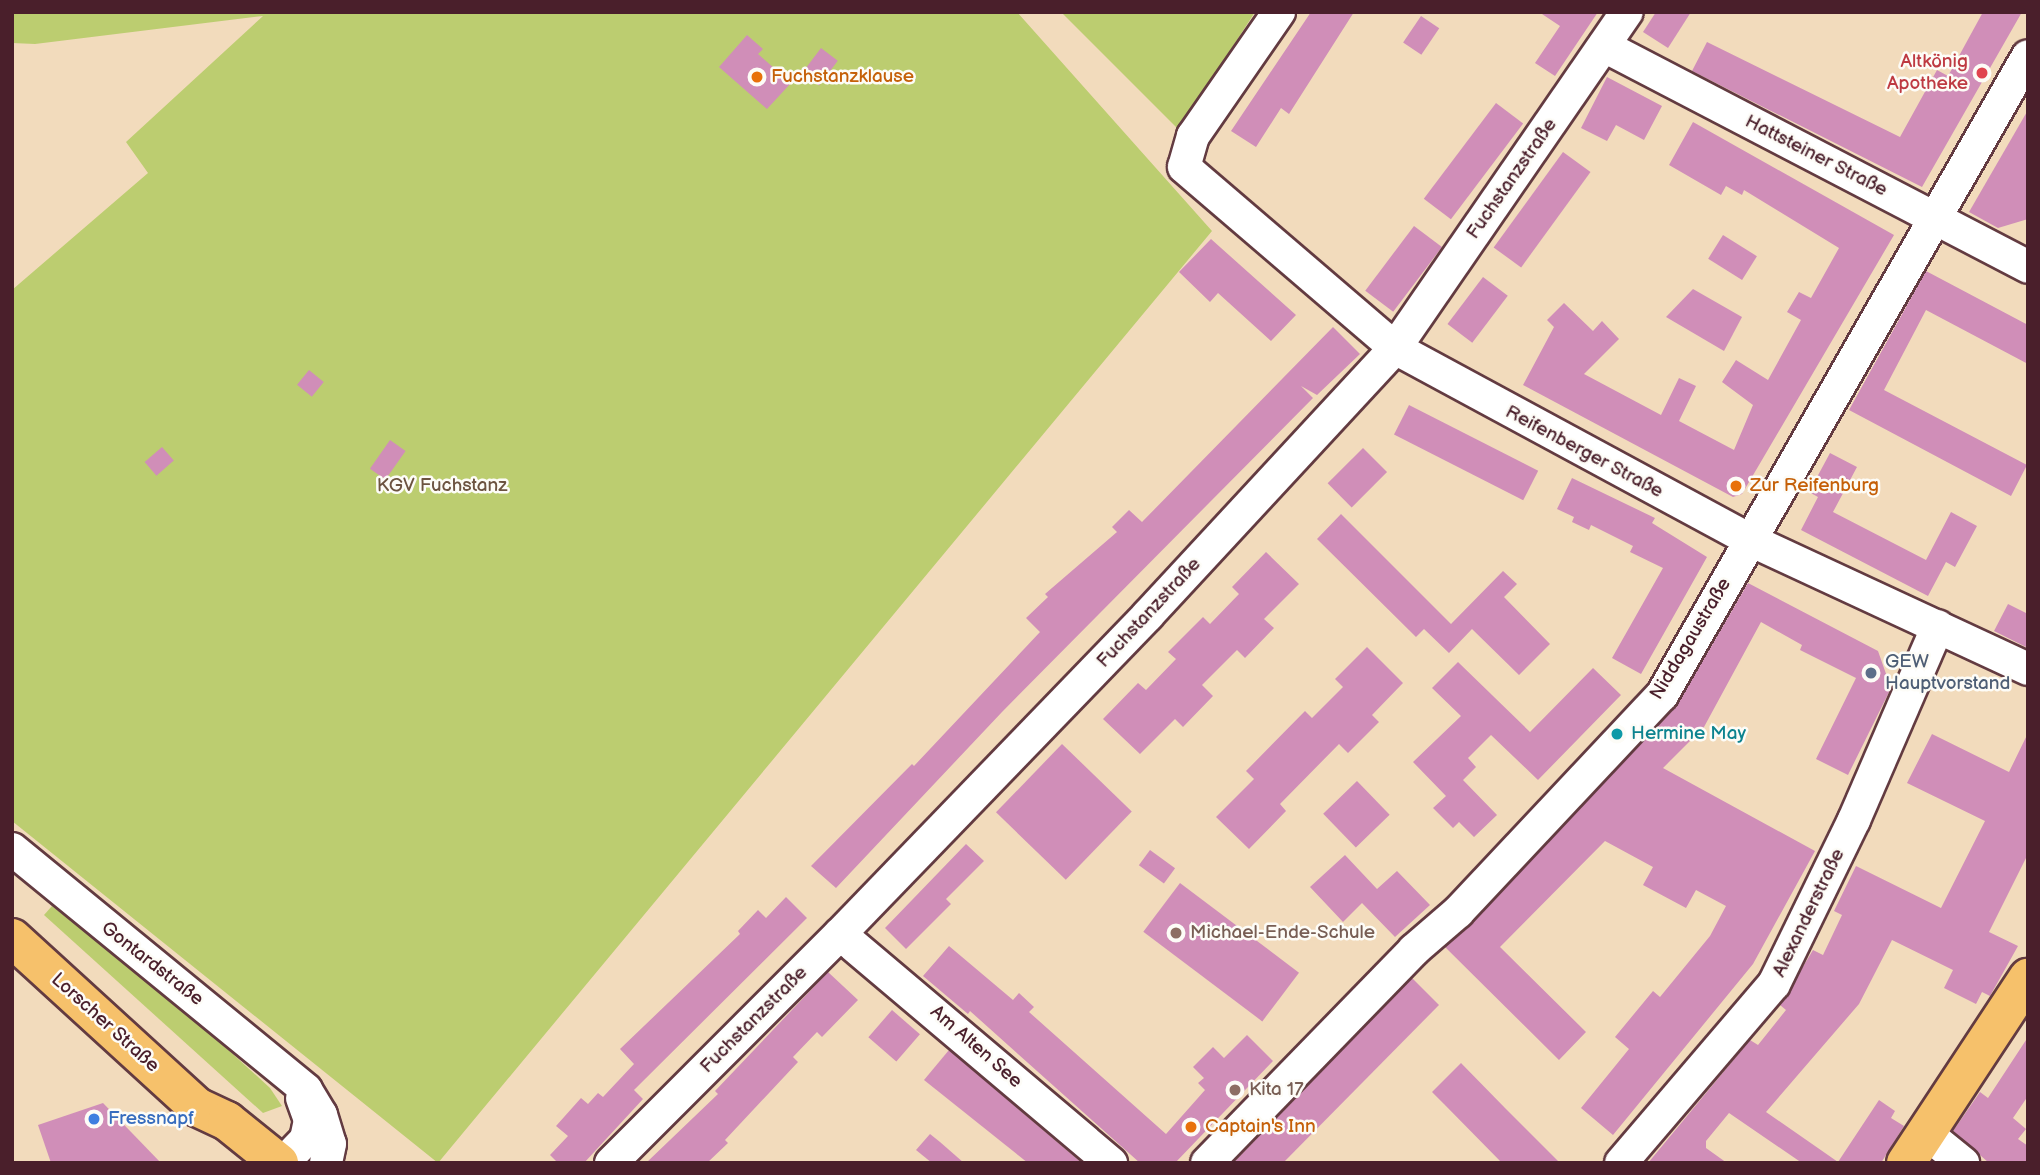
<!DOCTYPE html>
<meta charset="utf-8">
<style>
body{margin:0}
#map{position:relative;width:2040px;height:1175px;overflow:hidden;background:#f2dbbc;font-family:"Balsamiq Sans",sans-serif}
div>[style]{position:absolute}
.green>*{inset:0;background:#bccd70}
.building>*{inset:0;background:#d08eb8;transform-origin:0 0}
.roads{filter:drop-shadow(2px 0 #633b41) drop-shadow(-2px 0 #633b41) drop-shadow(0 2px #633b41) drop-shadow(0 -2px #633b41)}
.minor>*{height:32px;margin:-16px;padding:0 16px;transform-origin:16px;border-radius:16px;background:#fff}
.major>*{height:38px;margin:-19px;padding:0 19px;transform-origin:19px;border-radius:19px;background:#f6c16b}
.dots>*{width:19px;height:19px;translate:-50% -50%;box-sizing:border-box;border:4px solid #fdfcf7;border-radius:50%}
span{translate:-50% -50%;white-space:nowrap;text-align:center;line-height:1.15;-webkit-text-stroke:5px #fdfcf7;paint-order:stroke}
.health-label{font-size:19px;color:#be3a42}
.right{translate:-100% -50%;text-align:right}
.food-label{font-size:19px;color:#c56008}
.left{translate:0 -50%;text-align:left}
.street-label{font-size:19px;color:#4a1f2b}
.park-label{font-size:19px;color:#6c5340}
.service-label{font-size:19px;color:#4e5e75}
.culture-label{font-size:19px;color:#0d838f}
.education-label{font-size:19px;color:#785e54}
.shop-label{font-size:19px;color:#366cbe}
.frame{position:absolute;inset:0;border:14px solid #4a1f2b;pointer-events:none}
</style>
<div id="map">
<div class="green">
<i style="clip-path:polygon(12px 12px,1017px 12px,1212px 231px,438px 1163px,12px 821px,12px 290px,148px 173px,126px 142px,263px 16px,35px 44px,12px 43px)"></i>
<i style="clip-path:polygon(1061px 12px,1255px 12px,1179px 130px)"></i>
<i style="clip-path:polygon(52px 906px,176px 1002px,270px 1088px,282px 1106px,263px 1113px,44px 915px)"></i>
</div>
<div class="building">
<i style="clip-path:polygon(1311px 12px,1354px 12px,1289px 114px,1281px 108px,1256px 147px,1231px 131px)"></i>
<i style="clip-path:polygon(1539px 12px,1598px 12px,1555px 76px,1535px 63px,1560px 26px)"></i>
<i style="clip-path:polygon(1656px 12px,1691px 12px,1668px 48px,1643px 32px)"></i>
<i style="clip-path:polygon(1983px 12px,2022px 12px,1922px 187px,1692px 71px,1707px 42px,1900px 137px,1937px 70px,1948px 76px)"></i>
<i style="left:1421px;top:16px;width:22px;height:32px;rotate:34deg"></i>
<i style="clip-path:polygon(747px 35px,763px 49px,758px 54px,791px 83px,767px 109px,719px 67px)"></i>
<i style="left:821px;top:48px;width:21px;height:31px;rotate:37deg"></i>
<i style="clip-path:polygon(1607px 77px,1662px 106px,1644px 140px,1616px 125px,1607px 141px,1581px 128px)"></i>
<i style="left:1496px;top:103px;width:34px;height:120px;rotate:37deg"></i>
<i style="clip-path:polygon(2028px 110px,2028px 219px,1998px 228px,1969px 212px)"></i>
<i style="clip-path:polygon(1693px 122px,1894px 235px,1742px 494px,1733px 497px,1523px 385px,1554px 327px,1547px 320px,1564px 303px,1593px 331px,1602px 321px,1619px 339px,1584px 374px,1661px 415px,1679px 378px,1696px 386px,1679px 421px,1734px 450px,1753px 405px,1722px 382px,1736px 360px,1768px 380px,1801px 320px,1787px 312px,1799px 292px,1811px 298px,1839px 248px,1744px 190px,1742px 195px,1726px 186px,1721px 195px,1669px 165px)"></i>
<i style="left:1563px;top:152px;width:34px;height:118px;rotate:36deg"></i>
<i style="left:1414px;top:226px;width:35px;height:81px;rotate:37deg"></i>
<i style="left:1723px;top:235px;width:40px;height:28px;rotate:32deg"></i>
<i style="clip-path:polygon(1211px 239px,1296px 315px,1271px 341px,1218px 293px,1210px 302px,1179px 272px)"></i>
<i style="clip-path:polygon(1926px 271px,2028px 325px,2028px 364px,1926px 310px,1884px 390px,2027px 465px,2011px 496px,1849px 410px)"></i>
<i style="left:1483px;top:277px;width:31px;height:59px;rotate:37deg"></i>
<i style="clip-path:polygon(1693px 289px,1742px 317px,1724px 351px,1666px 317px)"></i>
<i style="clip-path:polygon(1333px 327px,1360px 354px,1317px 395px,1301px 386px,1313px 398px,1002px 712px,836px 888px,811px 866px,912px 764px,914px 766px,1040px 632px,1026px 618px,1048px 597px,1045px 594px,1117px 532px,1112px 527px,1129px 510px,1142px 522px)"></i>
<i style="left:309px;top:370px;width:19px;height:19px;rotate:39deg"></i>
<i style="left:1409px;top:405px;width:145px;height:33px;rotate:27deg"></i>
<i style="left:390px;top:440px;width:19px;height:35px;rotate:35deg"></i>
<i style="left:162px;top:447px;width:18px;height:23px;rotate:49deg"></i>
<i style="left:1363px;top:448px;width:34px;height:50px;rotate:45deg"></i>
<i style="clip-path:polygon(1830px 453px,1857px 467px,1833px 512px,1926px 560px,1951px 512px,1977px 526px,1955px 567px,1946px 562px,1928px 596px,1801px 530px,1818px 497px,1809px 492px)"></i>
<i style="clip-path:polygon(1572px 478px,1655px 518px,1652px 523px,1707px 557px,1641px 674px,1612px 658px,1663px 568px,1630px 552px,1633px 546px,1591px 525px,1589px 530px,1572px 522px,1574px 517px,1557px 509px)"></i>
<i style="clip-path:polygon(1341px 514px,1451px 624px,1503px 571px,1517px 584px,1504px 597px,1550px 644px,1519px 675px,1472px 629px,1449px 653px,1424px 629px,1416px 637px,1317px 539px)"></i>
<i style="clip-path:polygon(1266px 552px,1299px 584px,1264px 619px,1274px 628px,1245px 658px,1237px 650px,1202px 685px,1213px 696px,1183px 727px,1175px 719px,1140px 754px,1103px 719px,1138px 683px,1146px 690px,1176px 659px,1168px 652px,1203px 617px,1210px 624px,1239px 594px,1232px 587px)"></i>
<i style="clip-path:polygon(1748px 583px,1878px 651px,1891px 688px,1848px 775px,1816px 759px,1856px 678px,1800px 650px,1802px 645px,1761px 622px,1704px 727px,1663px 768px,1815px 851px,1753px 964px,1613px 1135px,1581px 1108px,1629px 1049px,1615px 1037px,1653px 991px,1660px 997px,1710px 936px,1726px 906px,1696px 890px,1686px 908px,1643px 885px,1653px 867px,1605px 841px,1500px 947px,1586px 1032px,1559px 1060px,1445px 947px,1676px 707px)"></i>
<i style="clip-path:polygon(2008px 604px,2028px 614px,2028px 648px,1994px 631px)"></i>
<i style="clip-path:polygon(1367px 647px,1403px 683px,1372px 715px,1379px 722px,1348px 753px,1339px 744px,1280px 804px,1286px 811px,1249px 849px,1216px 817px,1254px 779px,1246px 771px,1305px 711px,1312px 718px,1343px 687px,1335px 679px)"></i>
<i style="clip-path:polygon(1458px 662px,1530px 732px,1593px 668px,1621px 695px,1538px 780px,1491px 735px,1468px 758px,1476px 767px,1463px 780px,1497px 815px,1474px 837px,1459px 822px,1453px 828px,1433px 808px,1446px 796px,1413px 762px,1461px 716px,1432px 688px)"></i>
<i style="clip-path:polygon(2028px 733px,2028px 854px,1989px 932px,2018px 946px,1990px 996px,1982px 992px,1976px 1004px,1944px 988px,1953px 970px,1892px 940px,1859px 1004px,1766px 1112px,1838px 1162px,1879px 1100px,1895px 1111px,1891px 1118px,1904px 1126px,1881px 1163px,1802px 1163px,1729px 1113px,1706px 1141px,1706px 1148px,1727px 1163px,1648px 1163px,1750px 1040px,1758px 1045px,1786px 1010px,1780px 1005px,1813px 950px,1823px 955px,1842px 915px,1834px 911px,1856px 866px,1941px 908px,1985px 821px,1907px 783px,1932px 734px,2009px 772px)"></i>
<i style="left:1062px;top:744px;width:97px;height:95px;rotate:44deg"></i>
<i style="left:1357px;top:781px;width:47px;height:47px;rotate:46deg"></i>
<i style="clip-path:polygon(966px 844px,984px 861px,946px 899px,951px 904px,906px 949px,885px 928px)"></i>
<i style="left:1150px;top:850px;width:31px;height:19px;rotate:36deg"></i>
<i style="clip-path:polygon(1345px 855px,1377px 889px,1397px 871px,1430px 905px,1395px 937px,1362px 903px,1343px 922px,1310px 887px)"></i>
<i style="left:1180px;top:883px;width:149px;height:61px;rotate:37deg"></i>
<i style="clip-path:polygon(786px 897px,807px 918px,634px 1090px,643px 1099px,584px 1163px,558px 1163px,550px 1155px,568px 1136px,556px 1126px,581px 1098px,588px 1104px,598px 1093px,603px 1097px,634px 1064px,620px 1049px,740px 934px,738px 931px,758px 910px,766px 918px)"></i>
<i style="clip-path:polygon(949px 946px,1013px 1000px,1019px 993px,1034px 1007px,1029px 1012px,1166px 1134px,1205px 1090px,1198px 1083px,1204px 1078px,1193px 1067px,1213px 1047px,1224px 1058px,1247px 1035px,1273px 1061px,1175px 1163px,1140px 1163px,970px 1011px,968px 1014px,923px 976px)"></i>
<i style="clip-path:polygon(828px 972px,858px 1000px,822px 1037px,817px 1032px,793px 1057px,798px 1062px,725px 1140px,728px 1143px,707px 1163px,646px 1163px,718px 1094px,715px 1091px)"></i>
<i style="clip-path:polygon(1412px 978px,1439px 1005px,1283px 1163px,1233px 1163px)"></i>
<i style="left:892px;top:1010px;width:37px;height:36px;rotate:41deg"></i>
<i style="clip-path:polygon(2028px 1037px,2028px 1096px,2013px 1118px,2026px 1129px,2018px 1139px,2028px 1146px,2028px 1163px,1989px 1163px,1953px 1131px,1980px 1092px,1988px 1098px)"></i>
<i style="clip-path:polygon(949px 1050px,1082px 1163px,1028px 1163px,924px 1080px)"></i>
<i style="clip-path:polygon(1461px 1063px,1505px 1108px,1560px 1163px,1502px 1163px,1444px 1104px,1432px 1092px)"></i>
<i style="clip-path:polygon(103px 1103px,161px 1163px,51px 1163px,38px 1125px)"></i>
<i style="clip-path:polygon(930px 1134px,940px 1142px,964px 1163px,932px 1163px,916px 1150px)"></i>
</div>
<div class="roads">
<div class="minor">
<i style="left:1279px;top:12px;width:151px;rotate:124.7deg"></i>
<i style="left:1193px;top:136px;width:32px;rotate:106deg"></i>
<i style="left:1184px;top:167px;width:278px;rotate:40.6deg"></i>
<i style="left:1395px;top:348px;width:404px;rotate:28.4deg"></i>
<i style="left:1750px;top:540px;width:306px;rotate:24.9deg"></i>
<i style="left:1604px;top:46px;width:478px;rotate:27.5deg"></i>
<i style="left:12px;top:849px;width:380px;rotate:39.3deg"></i>
<i style="left:306px;top:1090px;width:29px;rotate:59deg"></i>
<i style="left:321px;top:1115px;width:30px;rotate:73deg"></i>
<i style="left:330px;top:1144px;width:19px;rotate:102deg"></i>
<i style="left:840px;top:934px;width:355px;rotate:40.2deg"></i>
<i style="left:1926px;top:1133px;width:48px;rotate:39deg"></i>
<i style="left:283px;top:1163px;width:33px;rotate:-46deg"></i>
<i style="left:306px;top:1139px;width:19px;rotate:-78deg"></i>
<i style="left:310px;top:1120px;width:23px;rotate:-110deg"></i>
<i style="left:611px;top:1163px;width:324px;rotate:-45deg"></i>
<i style="left:840px;top:934px;width:443px;rotate:-46deg"></i>
<i style="left:1148px;top:615px;width:364px;rotate:-47.2deg"></i>
<i style="left:1395px;top:348px;width:408px;rotate:-55.4deg"></i>
<i style="left:1207px;top:1163px;width:297px;rotate:-45.8deg"></i>
<i style="left:1414px;top:950px;width:58px;rotate:-40.8deg"></i>
<i style="left:1458px;top:912px;width:298px;rotate:-46.8deg"></i>
<i style="left:1662px;top:695px;width:736px;rotate:-60.2deg"></i>
<i style="left:1621px;top:1163px;width:235px;rotate:-49.5deg"></i>
<i style="left:1774px;top:984px;width:182px;rotate:-64deg"></i>
<i style="left:1854px;top:820px;width:211px;rotate:-66.6deg"></i>
</div>
<div class="major">
<i style="left:12px;top:938px;width:251px;rotate:42.4deg"></i>
<i style="left:197px;top:1107px;width:33px;rotate:25deg"></i>
<i style="left:227px;top:1121px;width:67px;rotate:38.9deg"></i>
<i style="left:1906px;top:1163px;width:222px;rotate:-56.6deg"></i>
</div>
</div>
<div class="dots">
<i style="left:1982px;top:73px;background:#e0444e"></i>
<i style="left:757px;top:77px;background:#e8710a"></i>
<i style="left:1736px;top:486px;background:#e8710a"></i>
<i style="left:1871px;top:673px;background:#5c6f8a"></i>
<i style="left:1617px;top:734px;background:#0f9aa8"></i>
<i style="left:1176px;top:933px;background:#8d6e63"></i>
<i style="left:1235px;top:1090px;background:#8d6e63"></i>
<i style="left:94px;top:1119px;background:#3f7fe0"></i>
<i style="left:1191px;top:1127px;background:#e8710a"></i>
</div>
<div class="health-label">
<span class="right" style="left:1968px;top:73px">Altkönig<br>Apotheke</span>
</div>
<div class="food-label">
<span class="left" style="left:771px;top:77px">Fuchstanzklause</span>
<span class="left" style="left:1750px;top:486px">Zur Reifenburg</span>
<span class="left" style="left:1205px;top:1127px">Captain's Inn</span>
</div>
<div class="street-label">
<span style="left:1816px;top:156px;rotate:27deg">Hattsteiner Straße</span>
<span style="left:1512px;top:179px;rotate:-55deg">Fuchstanzstraße</span>
<span style="left:1584px;top:452px;rotate:28deg">Reifenberger Straße</span>
<span style="left:1149px;top:613px;rotate:-47deg">Fuchstanzstraße</span>
<span style="left:1691px;top:639px;rotate:-59deg">Niddagaustraße</span>
<span style="left:1809px;top:913px;rotate:-64deg">Alexanderstraße</span>
<span style="left:152px;top:964px;rotate:38deg">Gontardstraße</span>
<span style="left:754px;top:1020px;rotate:-45deg">Fuchstanzstraße</span>
<span style="left:105px;top:1023px;rotate:42deg">Lorscher Straße</span>
<span style="left:976px;top:1047px;rotate:41deg">Am Alten See</span>
</div>
<div class="park-label">
<span style="left:442px;top:486px">KGV Fuchstanz</span>
</div>
<div class="service-label">
<span class="left" style="left:1885px;top:673px">GEW<br>Hauptvorstand</span>
</div>
<div class="culture-label">
<span class="left" style="left:1631px;top:734px">Hermine May</span>
</div>
<div class="education-label">
<span class="left" style="left:1190px;top:933px">Michael-Ende-Schule</span>
<span class="left" style="left:1249px;top:1090px">Kita 17</span>
</div>
<div class="shop-label">
<span class="left" style="left:108px;top:1119px">Fressnapf</span>
</div>
<div class="frame"></div>
</div>
